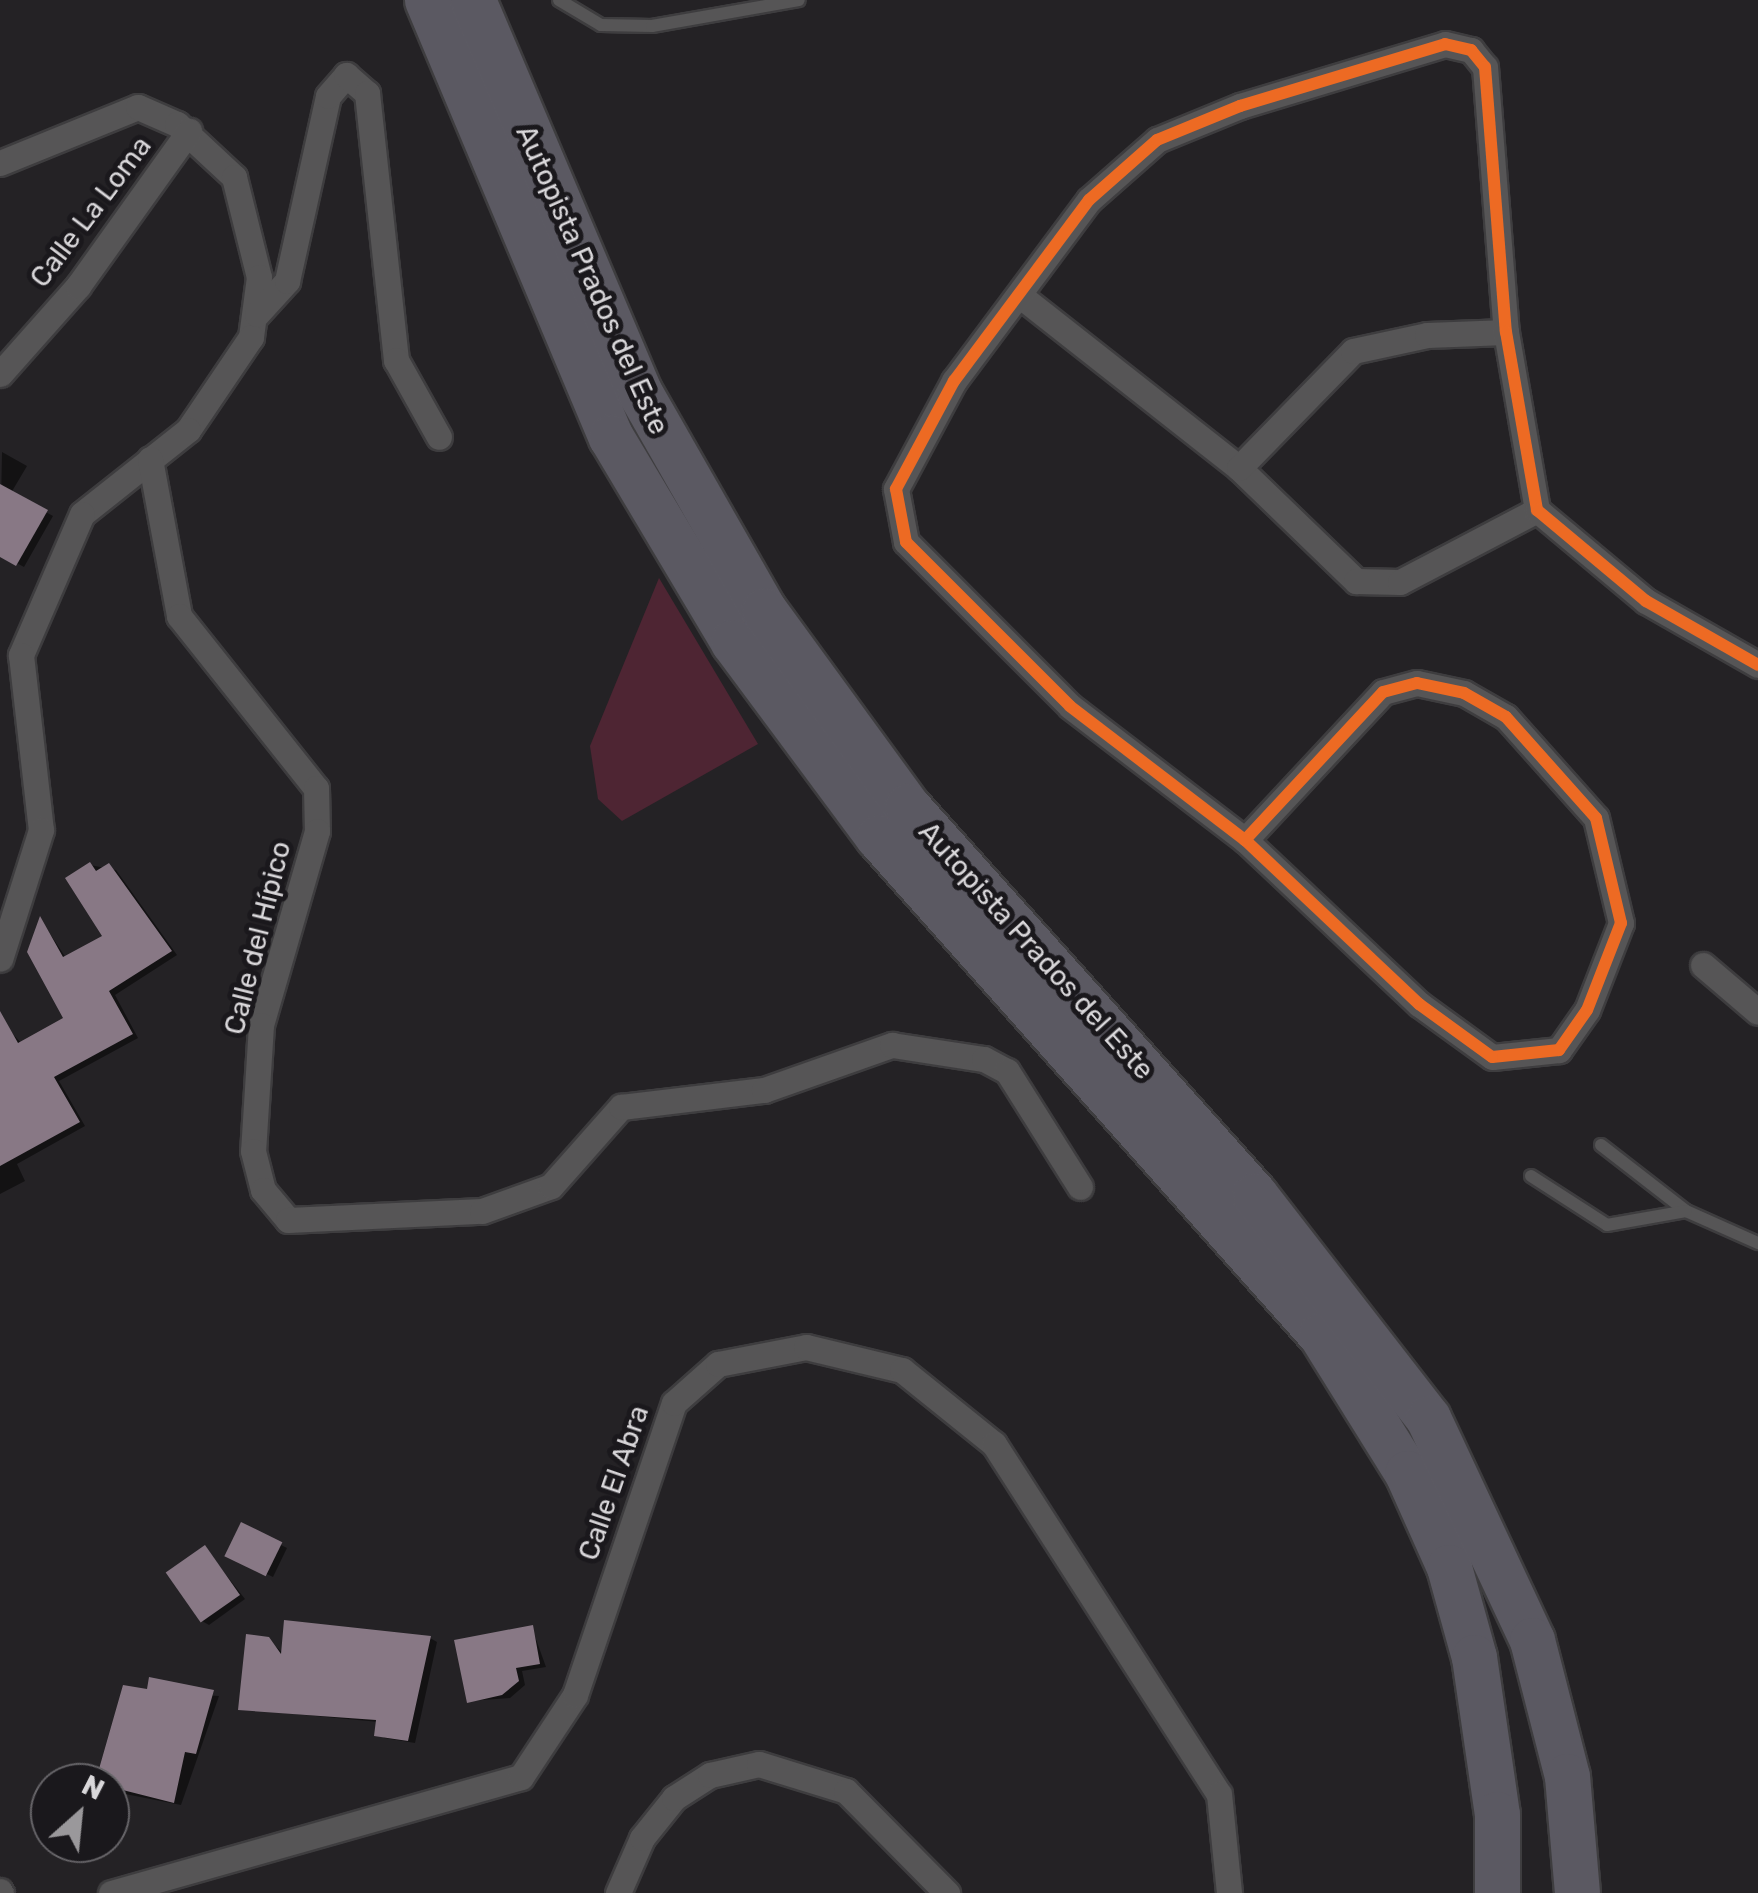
<!DOCTYPE html>
<meta charset="utf-8">
<style>
body{margin:0}
#map{position:relative;width:1758px;height:1893px;overflow:hidden;background:#242225;font-family:Rubik,sans-serif}
div>[style]{position:absolute}
.green>*{inset:0;background:#4e2533}
.shadow>*{inset:0;background:#0007}
.building>*{inset:0;background:#887885;transform-origin:0 0}
.roads{filter:drop-shadow(2px 0 #3e3d3f) drop-shadow(-2px 0 #3e3d3f) drop-shadow(0 2px #3e3d3f) drop-shadow(0 -2px #3e3d3f)}
.lane>*{height:12px;margin:-6px;padding:0 6px;transform-origin:6px;border-radius:6px;background:#565556}
.street>*{height:25px;margin:-12.5px;padding:0 12.5px;transform-origin:12.5px;border-radius:12.5px;background:#565556}
.highway>*{height:45px;margin:-22.5px;padding:0 22.5px;transform-origin:22.5px;border-radius:22.5px;background:#5b5962}
.cycleway>*{height:12px;margin:-6px;padding:0 6px;transform-origin:6px;border-radius:6px;background:#ed6a23}
span{translate:-50% -50%;white-space:nowrap;text-align:center;line-height:1.15;-webkit-text-stroke:10px #1a181c;paint-order:stroke}
.street-label{font-size:28px;color:#d9d7da}
.north{position:absolute;left:30px;top:1763px;width:100px;height:100px;box-sizing:border-box;background:#1a181c;border:2px solid #666468;border-radius:50%;rotate:27deg;font-size:28px;font-weight:700;line-height:40px;text-align:center;color:#d9d7da}
.north::after{content:'';display:block;margin:auto;width:35px;height:45px;background:#9a989b;clip-path:polygon(50% 0,100% 100%,50% 72%,0 100%)}
</style>
<div id="map">
<div class="green">
<i style="clip-path:polygon(659px 578px,758px 744px,622px 821px,598px 799px,590px 746px)"></i>
</div>
<div class="shadow">
<i style="clip-path:polygon(2px 452px,27px 466px,11px 493px,53px 516px,24px 567px,0 554px)"></i>
<i style="clip-path:polygon(90px 865px,116px 870px,177px 955px,115px 995px,138px 1038px,59px 1081px,85px 1126px,17px 1164px,25px 1181px,0 1194px,0 1020px,22px 1044px,67px 1019px,41px 920px,66px 958px,105px 936px)"></i>
<i style="clip-path:polygon(242px 1526px,287px 1548px,273px 1577px,235px 1559px)"></i>
<i style="clip-path:polygon(205px 1548px,245px 1599px,209px 1625px,202px 1621px)"></i>
<i style="clip-path:polygon(532px 1628px,546px 1667px,522px 1671px,525px 1685px,510px 1698px,469px 1701px)"></i>
<i style="clip-path:polygon(430px 1638px,437px 1642px,415px 1743px,384px 1738px,379px 1722px,240px 1709px,268px 1639px,284px 1654px)"></i>
<i style="clip-path:polygon(149px 1692px,219px 1696px,181px 1805px,110px 1791px)"></i>
</div>
<div class="building">
<i style="clip-path:polygon(0 484px,48px 510px,16px 566px,0 557px)"></i>
<i style="clip-path:polygon(90px 862px,96px 871px,109px 863px,172px 951px,109px 991px,133px 1034px,54px 1077px,80px 1122px,0 1166px,0 1011px,18px 1043px,63px 1018px,27px 952px,40px 916px,63px 957px,102px 936px,65px 878px)"></i>
<i style="left:241px;top:1522px;width:46px;height:38px;rotate:26deg"></i>
<i style="left:205px;top:1545px;width:61px;height:48px;rotate:55deg"></i>
<i style="clip-path:polygon(284px 1620px,431px 1636px,408px 1741px,374px 1736px,376px 1720px,238px 1710px,246px 1634px,269px 1637px,281px 1654px)"></i>
<i style="clip-path:polygon(533px 1625px,540px 1664px,516px 1668px,519px 1681px,502px 1695px,467px 1703px,454px 1640px)"></i>
<i style="clip-path:polygon(149px 1677px,214px 1690px,196px 1754px,185px 1752px,174px 1803px,95px 1783px,123px 1685px,147px 1689px)"></i>
</div>
<div class="roads">
<div class="lane">
<i style="left:559px;top:0;width:49px;rotate:30.8deg"></i>
<i style="left:601px;top:25px;width:51px;rotate:1.1deg"></i>
<i style="left:652px;top:26px;width:149px;rotate:-10deg"></i>
<i style="left:1601px;top:1145px;width:108px;rotate:37.8deg"></i>
<i style="left:1686px;top:1211px;width:79px;rotate:24deg"></i>
<i style="left:1531px;top:1176px;width:90px;rotate:32.8deg"></i>
<i style="left:1607px;top:1225px;width:80px;rotate:-10deg"></i>
</div>
<div class="street">
<i style="left:0;top:163px;width:149px;rotate:-22.1deg"></i>
<i style="left:138px;top:107px;width:43px;rotate:23.6deg"></i>
<i style="left:177px;top:124px;width:78px;rotate:42.9deg"></i>
<i style="left:234px;top:177px;width:103px;rotate:76deg"></i>
<i style="left:259px;top:277px;width:61px;rotate:97.6deg"></i>
<i style="left:251px;top:337px;width:112px;rotate:124.1deg"></i>
<i style="left:188px;top:430px;width:135px;rotate:141.6deg"></i>
<i style="left:82px;top:514px;width:154px;rotate:113.4deg"></i>
<i style="left:21px;top:655px;width:176px;rotate:83.5deg"></i>
<i style="left:41px;top:830px;width:135px;rotate:107.6deg"></i>
<i style="left:1023px;top:298px;width:275px;rotate:38.2deg"></i>
<i style="left:1239px;top:468px;width:163px;rotate:44deg"></i>
<i style="left:1356px;top:581px;width:44px;rotate:1.3deg"></i>
<i style="left:1400px;top:582px;width:155px;rotate:-27.7deg"></i>
<i style="left:257px;top:314px;width:45px;rotate:-47.7deg"></i>
<i style="left:287px;top:281px;width:189px;rotate:-77.5deg"></i>
<i style="left:328px;top:96px;width:28px;rotate:-49deg"></i>
<i style="left:346px;top:75px;width:28px;rotate:41deg"></i>
<i style="left:367px;top:93px;width:269px;rotate:83.8deg"></i>
<i style="left:396px;top:360px;width:88px;rotate:60.8deg"></i>
<i style="left:0;top:374px;width:118px;rotate:-48.4deg"></i>
<i style="left:78px;top:286px;width:191px;rotate:-54.4deg"></i>
<i style="left:150px;top:459px;width:160px;rotate:79.5deg"></i>
<i style="left:179px;top:616px;width:220px;rotate:51.5deg"></i>
<i style="left:316px;top:788px;width:43px;rotate:88.7deg"></i>
<i style="left:317px;top:831px;width:202px;rotate:106.1deg"></i>
<i style="left:261px;top:1025px;width:126px;rotate:93.6deg"></i>
<i style="left:253px;top:1151px;width:40px;rotate:75.6deg"></i>
<i style="left:263px;top:1190px;width:39px;rotate:50deg"></i>
<i style="left:288px;top:1220px;width:194px;rotate:-2.7deg"></i>
<i style="left:482px;top:1211px;width:73px;rotate:-19.9deg"></i>
<i style="left:551px;top:1186px;width:106px;rotate:-48.5deg"></i>
<i style="left:621px;top:1107px;width:144px;rotate:-6.8deg"></i>
<i style="left:764px;top:1090px;width:136px;rotate:-19.4deg"></i>
<i style="left:892px;top:1045px;width:93px;rotate:8.7deg"></i>
<i style="left:984px;top:1059px;width:26px;rotate:28deg"></i>
<i style="left:1007px;top:1071px;width:137px;rotate:57.8deg"></i>
<i style="left:1239px;top:468px;width:163px;rotate:-45.7deg"></i>
<i style="left:1353px;top:351px;width:76px;rotate:-12.2deg"></i>
<i style="left:1427px;top:335px;width:79px;rotate:-2.2deg"></i>
<i style="left:1245px;top:840px;width:202px;rotate:-47deg"></i>
<i style="left:1383px;top:692px;width:35px;rotate:-15deg"></i>
<i style="left:1417px;top:683px;width:48px;rotate:12deg"></i>
<i style="left:1464px;top:693px;width:48px;rotate:29.7deg"></i>
<i style="left:1506px;top:717px;width:135px;rotate:48.3deg"></i>
<i style="left:1596px;top:818px;width:108px;rotate:76.6deg"></i>
<i style="left:1621px;top:923px;width:93px;rotate:111.3deg"></i>
<i style="left:1587px;top:1010px;width:49px;rotate:125deg"></i>
<i style="left:1559px;top:1050px;width:67px;rotate:174deg"></i>
<i style="left:1492px;top:1057px;width:90px;rotate:-144deg"></i>
<i style="left:1419px;top:1004px;width:239px;rotate:-136.7deg"></i>
<i style="left:1245px;top:840px;width:220px;rotate:-142.6deg"></i>
<i style="left:1070px;top:706px;width:232px;rotate:-135deg"></i>
<i style="left:906px;top:542px;width:54px;rotate:-100.7deg"></i>
<i style="left:896px;top:489px;width:123px;rotate:-61.8deg"></i>
<i style="left:954px;top:381px;width:226px;rotate:-53.3deg"></i>
<i style="left:1089px;top:200px;width:91px;rotate:-41.4deg"></i>
<i style="left:1157px;top:140px;width:90px;rotate:-22.3deg"></i>
<i style="left:1240px;top:106px;width:214px;rotate:-16.8deg"></i>
<i style="left:1445px;top:44px;width:27px;rotate:13deg"></i>
<i style="left:1471px;top:50px;width:22px;rotate:51deg"></i>
<i style="left:1485px;top:67px;width:266px;rotate:85.5deg"></i>
<i style="left:1506px;top:332px;width:181px;rotate:80.1deg"></i>
<i style="left:1537px;top:510px;width:142px;rotate:39.9deg"></i>
<i style="left:1646px;top:601px;width:129px;rotate:29.7deg"></i>
<i style="left:1703px;top:965px;width:72px;rotate:40.5deg"></i>
<i style="left:0;top:1891px;width:2px;rotate:63deg"></i>
<i style="left:111px;top:1893px;width:426px;rotate:-15.8deg"></i>
<i style="left:521px;top:1777px;width:98px;rotate:-56.6deg"></i>
<i style="left:575px;top:1695px;width:308px;rotate:-71.3deg"></i>
<i style="left:674px;top:1403px;width:59px;rotate:-41.6deg"></i>
<i style="left:718px;top:1364px;width:90px;rotate:-10.9deg"></i>
<i style="left:806px;top:1347px;width:99px;rotate:13.5deg"></i>
<i style="left:902px;top:1370px;width:118px;rotate:38.8deg"></i>
<i style="left:994px;top:1444px;width:416px;rotate:57.3deg"></i>
<i style="left:1219px;top:1794px;width:100px;rotate:84.2deg"></i>
<i style="left:618px;top:1893px;width:60px;rotate:-66.4deg"></i>
<i style="left:642px;top:1838px;width:51px;rotate:-51.3deg"></i>
<i style="left:674px;top:1798px;width:43px;rotate:-32.6deg"></i>
<i style="left:710px;top:1775px;width:50px;rotate:-12.7deg"></i>
<i style="left:759px;top:1764px;width:91px;rotate:17.2deg"></i>
<i style="left:846px;top:1791px;width:144px;rotate:45.3deg"></i>
</div>
<div class="highway">
<i style="left:427px;top:0;width:474px;rotate:67.2deg"></i>
<i style="left:611px;top:437px;width:239px;rotate:59.2deg"></i>
<i style="left:733px;top:642px;width:243px;rotate:53.4deg"></i>
<i style="left:878px;top:837px;width:667px;rotate:48.35deg"></i>
<i style="left:1321px;top:1335px;width:163px;rotate:58.1deg"></i>
<i style="left:1407px;top:1473px;width:103px;rotate:65.9deg"></i>
<i style="left:1449px;top:1567px;width:93px;rotate:74.5deg"></i>
<i style="left:1474px;top:1657px;width:159px;rotate:81.7deg"></i>
<i style="left:1497px;top:1814px;width:79px;rotate:90deg"></i>
<i style="left:473px;top:0;width:427px;rotate:67deg"></i>
<i style="left:640px;top:393px;width:250px;rotate:60.3deg"></i>
<i style="left:764px;top:610px;width:243px;rotate:53.9deg"></i>
<i style="left:907px;top:806px;width:522px;rotate:48.18deg"></i>
<i style="left:1255px;top:1195px;width:282px;rotate:52.2deg"></i>
<i style="left:1428px;top:1418px;width:245px;rotate:64.9deg"></i>
<i style="left:1532px;top:1640px;width:140px;rotate:75.6deg"></i>
<i style="left:1567px;top:1776px;width:117px;rotate:85.1deg"></i>
</div>
</div>
<div class="cycleway">
<i style="left:1245px;top:840px;width:202px;rotate:-47deg"></i>
<i style="left:1383px;top:692px;width:35px;rotate:-15deg"></i>
<i style="left:1417px;top:683px;width:48px;rotate:12deg"></i>
<i style="left:1464px;top:693px;width:48px;rotate:29.7deg"></i>
<i style="left:1506px;top:717px;width:135px;rotate:48.3deg"></i>
<i style="left:1596px;top:818px;width:108px;rotate:76.6deg"></i>
<i style="left:1621px;top:923px;width:93px;rotate:111.3deg"></i>
<i style="left:1587px;top:1010px;width:49px;rotate:125deg"></i>
<i style="left:1559px;top:1050px;width:67px;rotate:174deg"></i>
<i style="left:1492px;top:1057px;width:90px;rotate:-144deg"></i>
<i style="left:1419px;top:1004px;width:239px;rotate:-136.7deg"></i>
<i style="left:1245px;top:840px;width:220px;rotate:-142.6deg"></i>
<i style="left:1070px;top:706px;width:232px;rotate:-135deg"></i>
<i style="left:906px;top:542px;width:54px;rotate:-100.7deg"></i>
<i style="left:896px;top:489px;width:123px;rotate:-61.8deg"></i>
<i style="left:954px;top:381px;width:226px;rotate:-53.3deg"></i>
<i style="left:1089px;top:200px;width:91px;rotate:-41.4deg"></i>
<i style="left:1157px;top:140px;width:90px;rotate:-22.3deg"></i>
<i style="left:1240px;top:106px;width:214px;rotate:-16.8deg"></i>
<i style="left:1445px;top:44px;width:27px;rotate:13deg"></i>
<i style="left:1471px;top:50px;width:22px;rotate:51deg"></i>
<i style="left:1485px;top:67px;width:266px;rotate:85.5deg"></i>
<i style="left:1506px;top:332px;width:181px;rotate:80.1deg"></i>
<i style="left:1537px;top:510px;width:142px;rotate:39.9deg"></i>
<i style="left:1646px;top:601px;width:129px;rotate:29.7deg"></i>
</div>
<div class="street-label">
<span style="left:91px;top:212px;rotate:-53deg">Calle La Loma</span>
<span style="left:592px;top:280px;rotate:66deg">Autopista Prados del Este</span>
<span style="left:258px;top:938px;rotate:-76deg">Calle del Hípico</span>
<span style="left:1036px;top:951px;rotate:48deg">Autopista Prados del Este</span>
<span style="left:614px;top:1483px;rotate:-71deg">Calle El Abra</span>
</div>
<div class="north">N</div>
</div>
